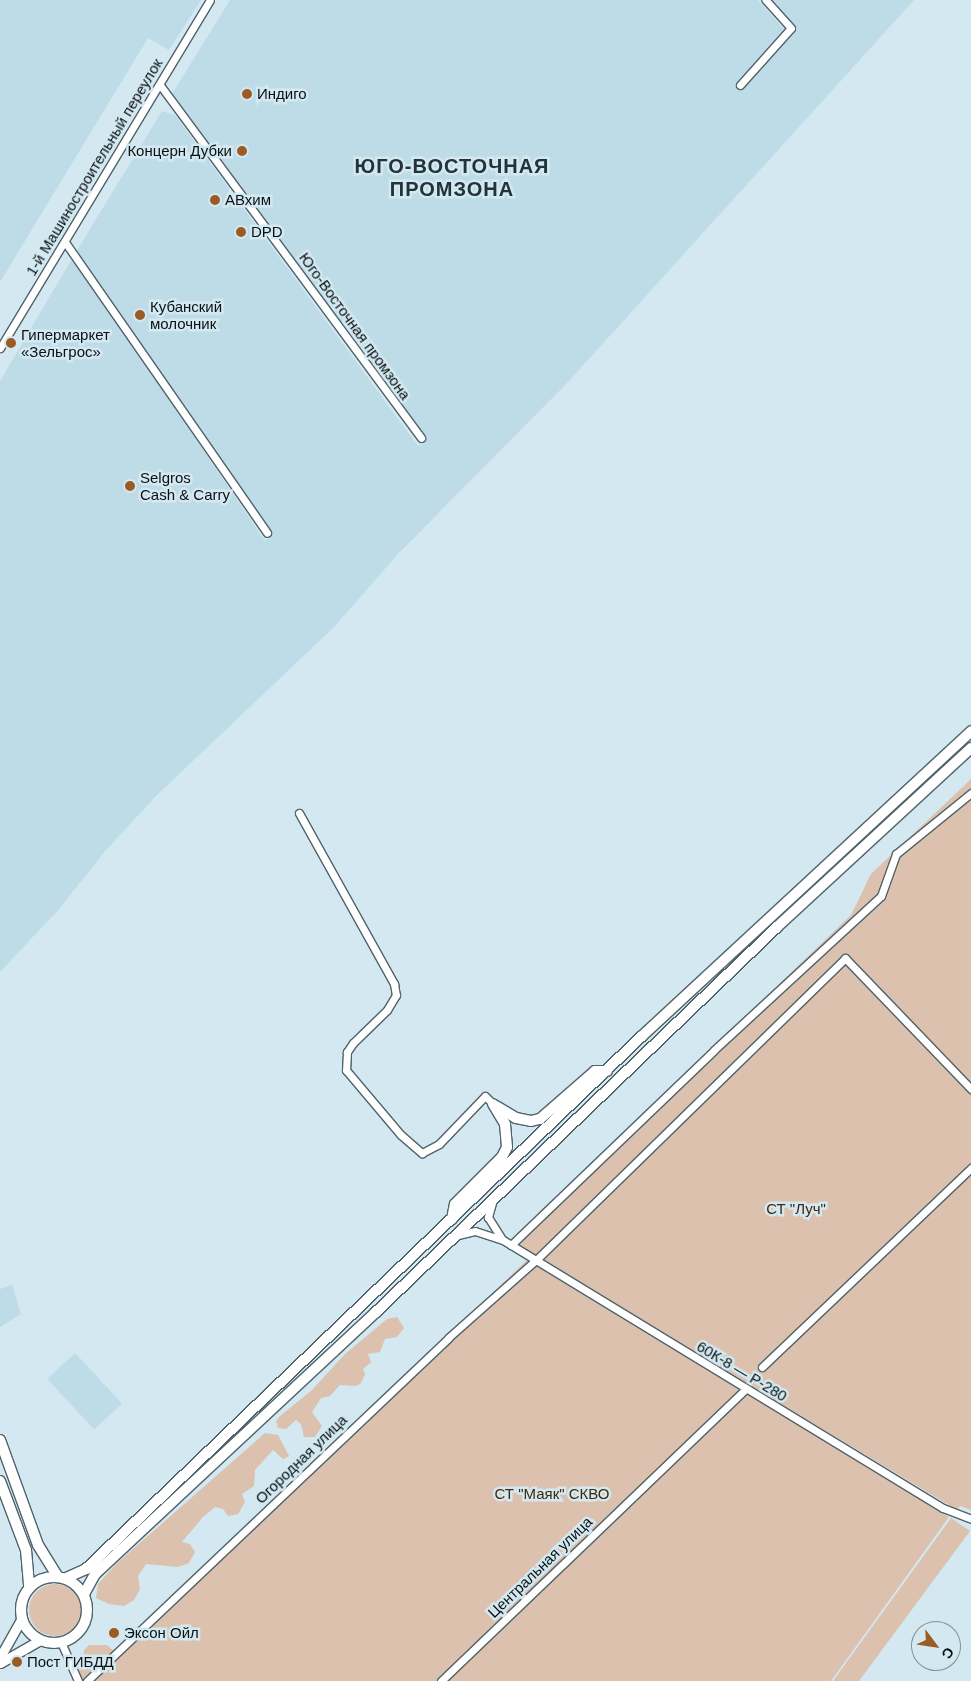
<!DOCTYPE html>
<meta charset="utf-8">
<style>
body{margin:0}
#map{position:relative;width:971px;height:1681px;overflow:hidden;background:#d3e8f0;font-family:Arial,sans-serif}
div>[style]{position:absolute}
.built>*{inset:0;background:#bedce7;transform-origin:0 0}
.green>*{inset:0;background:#dbc1ae}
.round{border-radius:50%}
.roads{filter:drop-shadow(1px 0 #50636a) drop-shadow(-1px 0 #50636a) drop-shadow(0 1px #50636a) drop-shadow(0 -1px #50636a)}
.minor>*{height:7px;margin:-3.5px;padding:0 3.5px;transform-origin:3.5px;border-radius:3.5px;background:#fff}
.major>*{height:9px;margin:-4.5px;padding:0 4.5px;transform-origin:4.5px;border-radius:4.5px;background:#fff}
.highway>*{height:10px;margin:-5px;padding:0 5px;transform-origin:5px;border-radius:5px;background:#fff}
.highway>.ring{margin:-5px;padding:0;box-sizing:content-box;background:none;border:10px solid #fff;border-radius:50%}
.dots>*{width:14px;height:14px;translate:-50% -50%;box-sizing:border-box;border:2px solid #d3e8f0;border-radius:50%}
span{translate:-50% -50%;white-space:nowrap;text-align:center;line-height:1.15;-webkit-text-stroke:5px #d3e8f0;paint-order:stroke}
.poi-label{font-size:15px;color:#0a1214}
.left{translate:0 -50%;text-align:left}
.right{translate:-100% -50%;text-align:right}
.street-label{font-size:15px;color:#0a1214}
.park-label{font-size:15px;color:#43260d}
.district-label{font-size:20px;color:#223339;font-weight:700;letter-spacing:1px}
.north{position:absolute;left:911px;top:1621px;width:50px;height:50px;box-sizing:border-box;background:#d3e8f0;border:1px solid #839298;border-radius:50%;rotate:121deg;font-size:14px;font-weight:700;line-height:20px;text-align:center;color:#0a1214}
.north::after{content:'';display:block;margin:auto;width:18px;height:22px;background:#9b5b24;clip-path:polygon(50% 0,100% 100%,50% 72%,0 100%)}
</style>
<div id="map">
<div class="built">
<i style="clip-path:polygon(0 0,201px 0,169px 50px,148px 38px,0 282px)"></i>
<i style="clip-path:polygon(230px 0,758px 0,784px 29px,738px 81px,742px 89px,797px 29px,771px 0,914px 0,567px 383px,397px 555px,335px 626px,157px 795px,106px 850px,59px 909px,0 972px,0 381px,73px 257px,265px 541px,272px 536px,76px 252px,162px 111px,175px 115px,418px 446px,426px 437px,172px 94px)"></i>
<i style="clip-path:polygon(12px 1285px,21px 1314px,0 1327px,0 1289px)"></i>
<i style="left:75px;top:1353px;width:69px;height:38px;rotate:47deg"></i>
</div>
<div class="green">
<i style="clip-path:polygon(971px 779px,971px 1510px,960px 1506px,957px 1510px,511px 1241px,851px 915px,871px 874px)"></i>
<i style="clip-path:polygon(527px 1260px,949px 1517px,831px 1681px,79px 1681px,71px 1664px,89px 1645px,107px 1645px,116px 1653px)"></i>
<i style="clip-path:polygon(397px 1317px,404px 1328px,397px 1337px,385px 1339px,380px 1352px,368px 1354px,371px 1362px,363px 1369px,365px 1374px,361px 1383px,356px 1386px,340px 1385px,330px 1396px,321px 1398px,312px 1412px,322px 1426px,315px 1437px,304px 1437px,301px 1424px,296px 1420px,286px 1429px,278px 1428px,276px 1421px,280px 1416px,312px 1390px,345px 1354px,387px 1319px)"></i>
<i style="clip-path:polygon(265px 1433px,278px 1435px,289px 1456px,283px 1459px,273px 1450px,255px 1470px,254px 1486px,242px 1494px,245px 1502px,238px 1514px,228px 1516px,223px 1509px,215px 1507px,203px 1517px,182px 1542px,190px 1544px,195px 1552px,189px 1563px,178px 1567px,146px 1564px,138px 1576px,140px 1589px,134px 1600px,124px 1606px,109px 1604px,96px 1598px,98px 1584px,116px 1564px)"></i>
<i style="clip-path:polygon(951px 1518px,970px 1531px,859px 1681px,833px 1681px)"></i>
<i class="round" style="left:29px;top:1584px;width:52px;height:52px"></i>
</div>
<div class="roads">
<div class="minor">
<i style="left:160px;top:85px;width:439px;rotate:53.5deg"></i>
<i style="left:740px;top:85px;width:76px;rotate:-48.2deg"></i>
<i style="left:791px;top:28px;width:38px;rotate:-132deg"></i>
<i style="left:65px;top:242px;width:354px;rotate:55.2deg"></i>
<i style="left:0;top:348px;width:406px;rotate:-58.9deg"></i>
<i style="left:299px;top:813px;width:196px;rotate:60.9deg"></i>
<i style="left:394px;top:984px;width:11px;rotate:80deg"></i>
<i style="left:396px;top:995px;width:17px;rotate:121deg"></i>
<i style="left:387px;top:1010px;width:47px;rotate:135.9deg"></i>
<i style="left:353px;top:1043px;width:11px;rotate:124deg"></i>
<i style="left:347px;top:1052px;width:18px;rotate:93deg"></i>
<i style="left:346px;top:1070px;width:85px;rotate:49.8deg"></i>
<i style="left:401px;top:1135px;width:28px;rotate:41deg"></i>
<i style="left:422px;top:1153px;width:19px;rotate:-28deg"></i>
<i style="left:439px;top:1144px;width:66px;rotate:-46.2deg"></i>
<i style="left:485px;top:1096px;width:11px;rotate:45deg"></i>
<i style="left:492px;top:1203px;width:15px;rotate:106deg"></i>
<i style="left:488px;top:1217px;width:25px;rotate:58deg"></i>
<i style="left:458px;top:1235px;width:17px;rotate:-13deg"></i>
<i style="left:475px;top:1231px;width:29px;rotate:18deg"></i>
<i style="left:503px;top:1240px;width:515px;rotate:31.35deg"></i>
<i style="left:943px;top:1508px;width:30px;rotate:21deg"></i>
<i style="left:511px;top:1245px;width:281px;rotate:-43.8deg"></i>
<i style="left:714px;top:1050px;width:227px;rotate:-42.7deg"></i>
<i style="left:881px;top:896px;width:45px;rotate:-70.3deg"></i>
<i style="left:896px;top:854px;width:97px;rotate:-39.1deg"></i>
<i style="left:762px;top:1367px;width:289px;rotate:-43.6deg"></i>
<i style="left:61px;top:1642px;width:43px;rotate:66.4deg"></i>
<i style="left:87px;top:1681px;width:498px;rotate:-43.5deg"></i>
<i style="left:448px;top:1338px;width:118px;rotate:-41.6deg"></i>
<i style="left:536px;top:1260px;width:432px;rotate:-44.3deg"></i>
<i style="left:845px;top:958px;width:182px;rotate:46.1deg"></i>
<i style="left:441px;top:1681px;width:422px;rotate:-43.8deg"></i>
</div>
<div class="major">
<i style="left:0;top:1657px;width:45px;rotate:-60.6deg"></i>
<i style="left:0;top:1663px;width:46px;rotate:-29.9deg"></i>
</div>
<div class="highway">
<i style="left:496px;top:1106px;width:23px;rotate:31deg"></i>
<i style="left:516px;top:1118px;width:15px;rotate:11deg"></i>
<i style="left:531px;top:1121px;width:9px;rotate:-13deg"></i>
<i style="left:540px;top:1119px;width:73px;rotate:-41.1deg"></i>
<i style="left:595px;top:1071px;width:12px"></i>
<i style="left:452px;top:1219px;width:15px;rotate:-79deg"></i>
<i style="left:455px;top:1204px;width:66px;rotate:-45deg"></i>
<i style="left:502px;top:1157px;width:11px;rotate:-63deg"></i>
<i style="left:507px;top:1147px;width:23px;rotate:-95deg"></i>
<i style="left:505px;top:1124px;width:23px;rotate:-121deg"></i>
<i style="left:0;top:1440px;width:112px;rotate:70.1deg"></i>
<i style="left:38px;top:1545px;width:36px;rotate:58deg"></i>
<i style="left:0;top:1481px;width:74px;rotate:69.4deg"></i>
<i style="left:26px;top:1550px;width:37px;rotate:85deg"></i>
<i class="ring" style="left:21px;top:1577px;width:56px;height:56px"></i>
<i style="left:66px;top:1578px;width:22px;rotate:-24deg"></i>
<i style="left:86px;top:1569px;width:769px;rotate:-43.79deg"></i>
<i style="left:641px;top:1037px;width:450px;rotate:-42.8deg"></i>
<i style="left:84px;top:1594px;width:23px;rotate:-61deg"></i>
<i style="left:95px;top:1574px;width:384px;rotate:-43deg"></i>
<i style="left:376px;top:1312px;width:556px;rotate:-43.83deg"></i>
<i style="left:777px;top:927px;width:264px;rotate:-42.7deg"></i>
</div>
</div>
<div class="dots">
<i style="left:247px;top:94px;background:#9b5b24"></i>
<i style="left:242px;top:151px;background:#9b5b24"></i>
<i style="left:215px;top:200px;background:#9b5b24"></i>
<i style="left:241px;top:232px;background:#9b5b24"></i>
<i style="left:140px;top:315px;background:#9b5b24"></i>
<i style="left:11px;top:343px;background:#9b5b24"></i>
<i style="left:130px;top:486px;background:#9b5b24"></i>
<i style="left:114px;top:1633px;background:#9b5b24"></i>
<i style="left:17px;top:1662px;background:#9b5b24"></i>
</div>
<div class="poi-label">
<span class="left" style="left:257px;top:94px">Индиго</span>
<span class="right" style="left:232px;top:151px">Концерн Дубки</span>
<span class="left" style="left:225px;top:200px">АВхим</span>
<span class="left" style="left:251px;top:232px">DPD</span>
<span class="left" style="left:150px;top:315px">Кубанский<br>молочник</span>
<span class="left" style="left:21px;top:343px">Гипермаркет<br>«Зельгрос»</span>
<span class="left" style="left:140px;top:486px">Selgros<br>Cash &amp; Carry</span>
<span class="left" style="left:124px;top:1633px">Эксон Ойл</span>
<span class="left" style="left:27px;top:1662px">Пост ГИБДД</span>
</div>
<div class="street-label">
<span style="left:94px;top:167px;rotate:-59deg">1-й Машиностроительный переулок</span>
<span style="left:355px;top:326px;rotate:54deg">Юго-Восточная промзона</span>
<span style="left:742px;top:1371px;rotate:31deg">60К-8 — Р-280</span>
<span style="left:301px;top:1459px;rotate:-44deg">Огородная улица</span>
<span style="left:540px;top:1567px;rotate:-44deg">Центральная улица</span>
</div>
<div class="park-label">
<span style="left:796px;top:1209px">СТ "Луч"</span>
<span style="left:552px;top:1494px">СТ "Маяк" СКВО</span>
</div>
<div class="district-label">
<span style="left:452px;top:178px">ЮГО-ВОСТОЧНАЯ<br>ПРОМЗОНА</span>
</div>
<div class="north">С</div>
</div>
